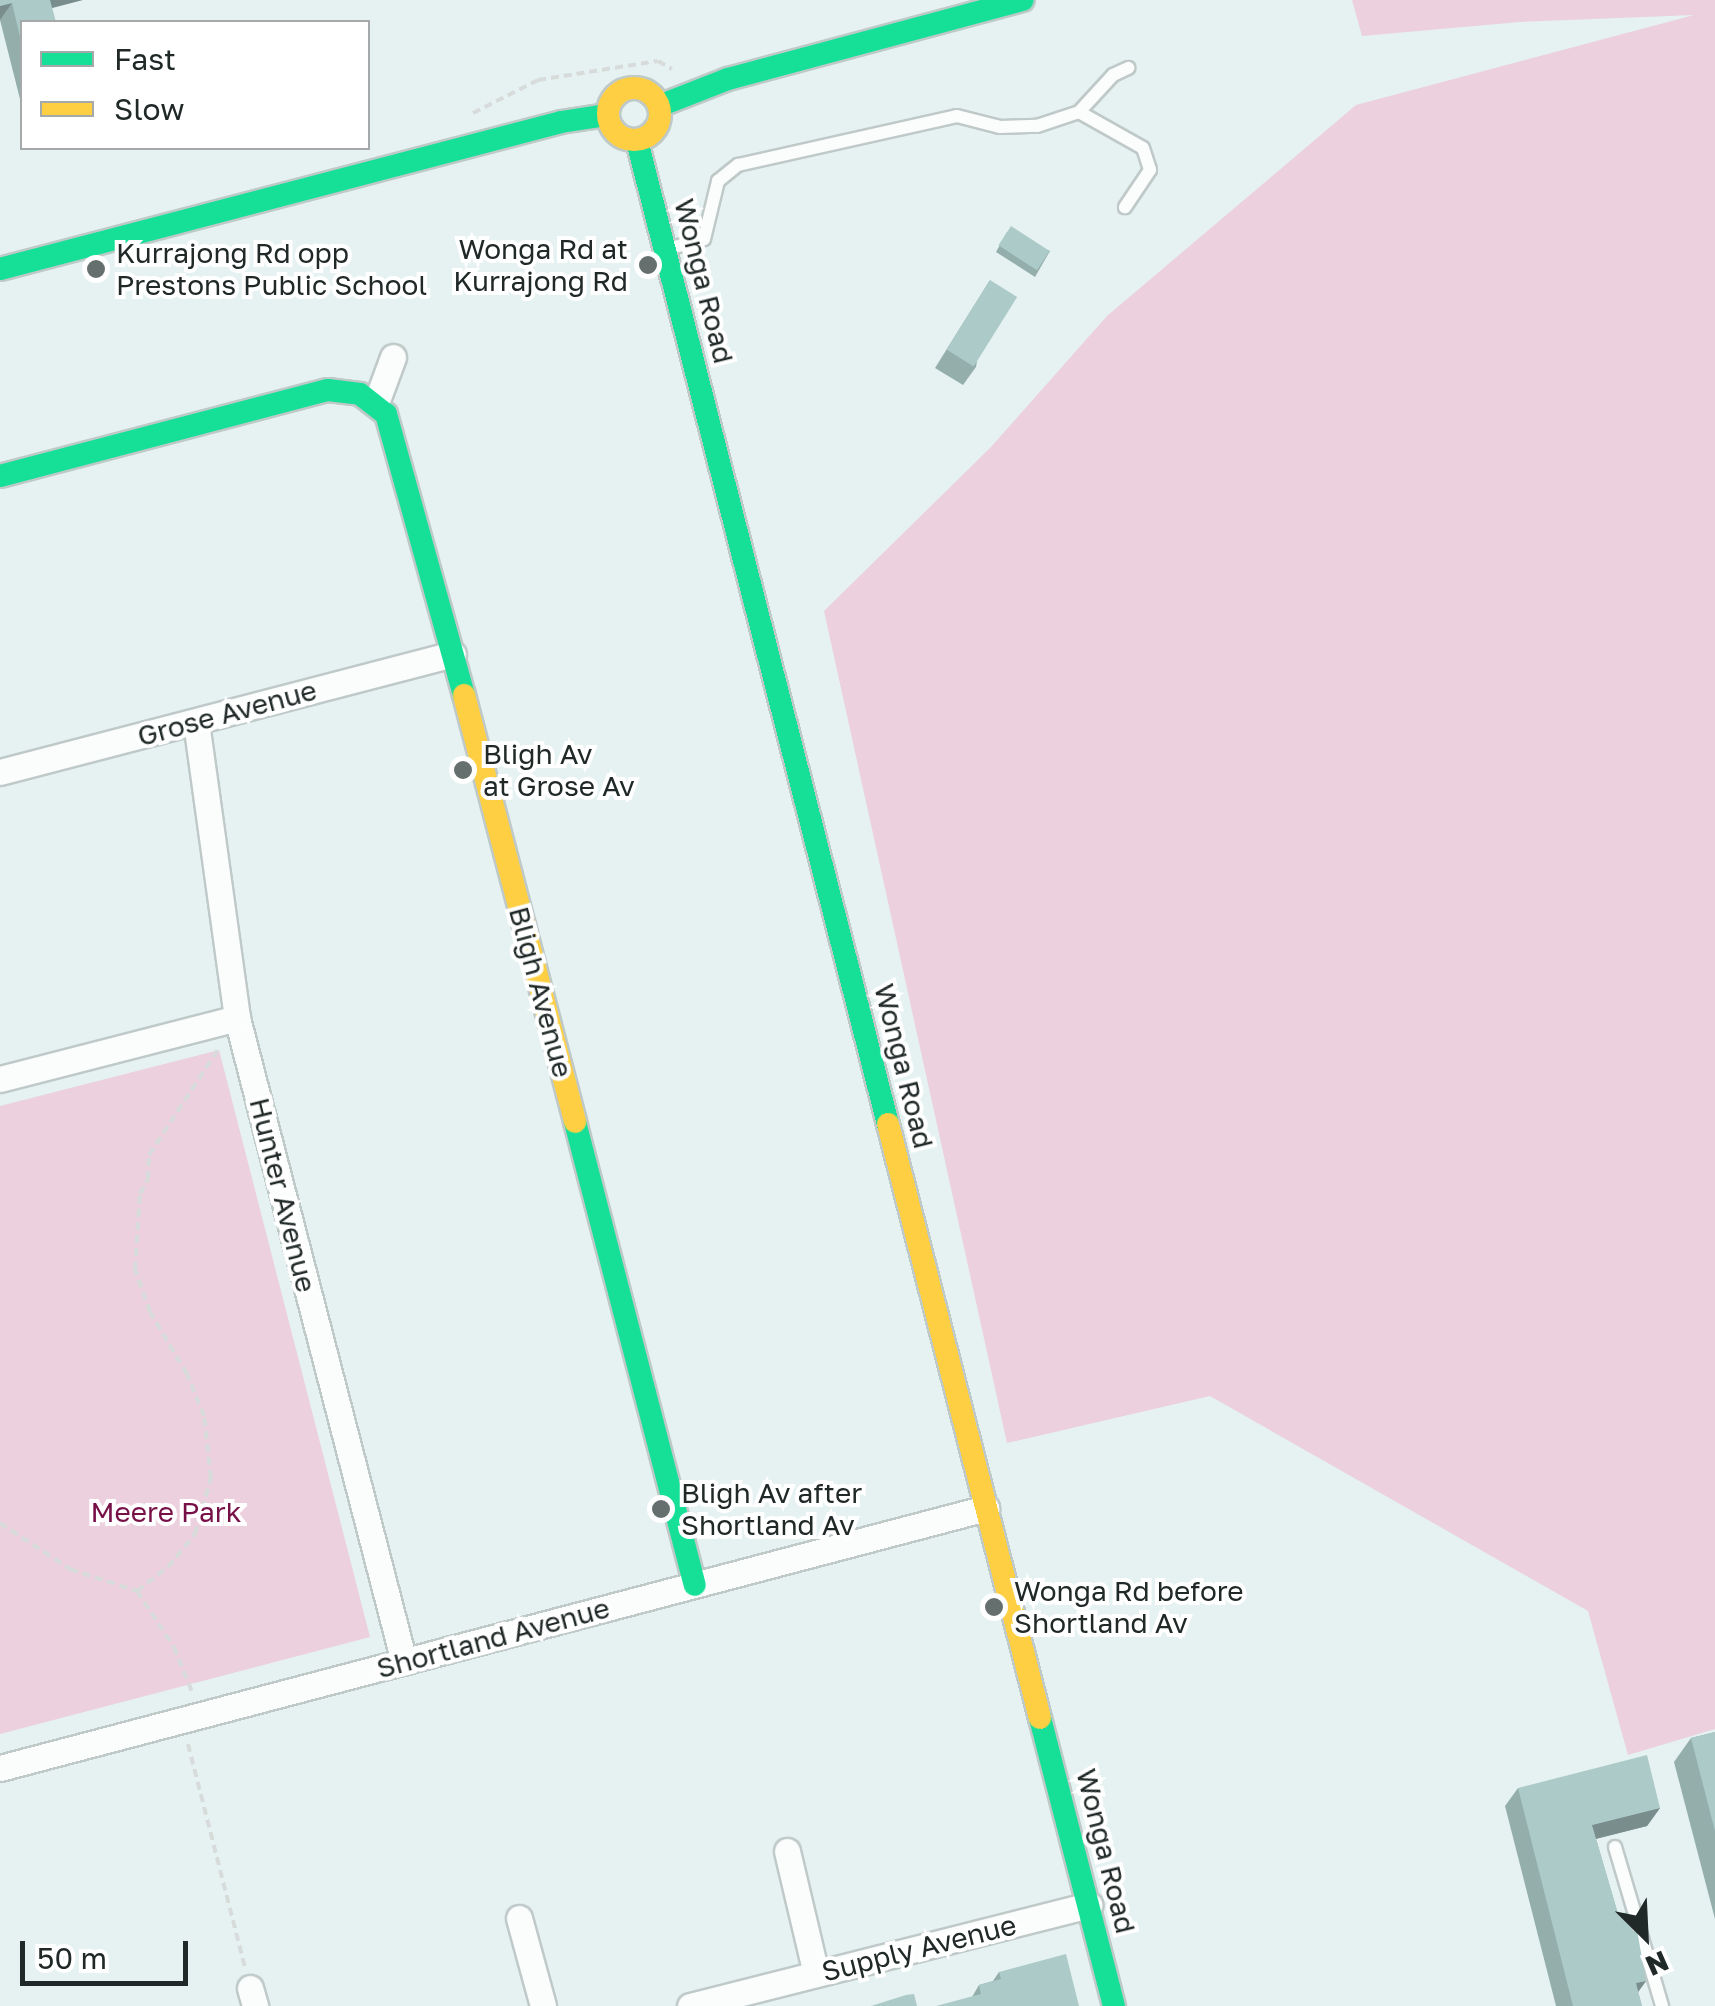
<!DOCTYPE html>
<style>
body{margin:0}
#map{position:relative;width:1715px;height:2006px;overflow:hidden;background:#e5f2f1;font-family:"Golos Text",sans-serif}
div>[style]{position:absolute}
.green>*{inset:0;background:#ecd0dd}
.path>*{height:4px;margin-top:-2px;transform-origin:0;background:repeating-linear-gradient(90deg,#d7dcdb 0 8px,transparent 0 13px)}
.roads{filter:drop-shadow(2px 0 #bfc9c8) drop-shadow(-2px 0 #bfc9c8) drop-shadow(0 2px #bfc9c8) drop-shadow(0 -2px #bfc9c8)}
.lane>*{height:12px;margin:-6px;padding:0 6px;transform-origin:6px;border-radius:6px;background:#fbfdfd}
.street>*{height:25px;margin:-12.5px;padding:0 12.5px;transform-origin:12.5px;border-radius:12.5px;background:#fbfdfd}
.fast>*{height:22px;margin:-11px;padding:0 11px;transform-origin:11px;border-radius:11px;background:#16e098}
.slow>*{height:22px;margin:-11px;padding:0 11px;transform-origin:11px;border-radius:11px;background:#ffcf43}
.slow>.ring{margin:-11px;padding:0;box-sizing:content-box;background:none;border:22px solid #ffcf43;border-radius:50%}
.wall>*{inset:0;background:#94aeac}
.shaded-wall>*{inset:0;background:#788d8c}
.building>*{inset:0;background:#accac8;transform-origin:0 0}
.dots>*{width:28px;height:28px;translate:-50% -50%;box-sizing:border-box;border:5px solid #fff;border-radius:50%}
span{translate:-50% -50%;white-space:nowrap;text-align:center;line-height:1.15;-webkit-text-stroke:8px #fff;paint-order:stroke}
.poi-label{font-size:28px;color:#202928}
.right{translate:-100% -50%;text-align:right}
.left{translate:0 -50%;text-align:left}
.street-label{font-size:28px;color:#202928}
.park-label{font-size:28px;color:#781048}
.legend{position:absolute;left:20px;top:20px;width:350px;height:130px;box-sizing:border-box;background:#fff;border:2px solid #a6a9a9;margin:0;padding:12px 18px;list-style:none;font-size:30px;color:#202928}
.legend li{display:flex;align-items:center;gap:20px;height:50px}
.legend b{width:50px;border:2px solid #a6a9a9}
.north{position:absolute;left:1595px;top:1886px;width:100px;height:100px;-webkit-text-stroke:8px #fff;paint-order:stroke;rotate:156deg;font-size:28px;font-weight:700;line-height:40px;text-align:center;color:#202928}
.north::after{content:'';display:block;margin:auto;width:35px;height:45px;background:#202928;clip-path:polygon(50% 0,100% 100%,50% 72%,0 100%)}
.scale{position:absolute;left:20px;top:1941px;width:168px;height:45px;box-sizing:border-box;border:5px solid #202928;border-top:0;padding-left:12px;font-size:30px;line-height:35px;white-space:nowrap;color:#202928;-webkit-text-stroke:8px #fff;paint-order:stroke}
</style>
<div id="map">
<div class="green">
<i style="clip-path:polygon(1352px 0,1715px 0,1715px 1729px,1628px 1755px,1588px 1611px,1210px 1396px,1007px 1443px,824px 611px,991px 447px,1107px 316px,1356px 105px,1694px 15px,1520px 22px,1362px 36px)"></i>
<i style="clip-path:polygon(219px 1050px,370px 1637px,0 1734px,0 1106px)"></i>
</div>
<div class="path">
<i style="left:473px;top:113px;width:73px;rotate:-26.9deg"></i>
<i style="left:538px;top:80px;width:121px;rotate:-9deg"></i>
<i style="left:658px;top:61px;width:16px;rotate:30deg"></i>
<i style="left:0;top:1523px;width:84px;rotate:33.3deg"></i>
<i style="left:70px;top:1569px;width:71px;rotate:18.2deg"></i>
<i style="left:137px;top:1591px;width:67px;rotate:56.5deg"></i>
<i style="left:174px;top:1647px;width:48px;rotate:68.2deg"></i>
<i style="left:137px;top:1591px;width:39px;rotate:-38deg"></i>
<i style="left:168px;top:1567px;width:43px;rotate:-50.7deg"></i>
<i style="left:195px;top:1534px;width:58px;rotate:-74.1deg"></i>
<i style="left:211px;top:1478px;width:62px;rotate:-96.4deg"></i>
<i style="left:204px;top:1416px;width:45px;rotate:-112deg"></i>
<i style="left:187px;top:1374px;width:72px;rotate:-120.8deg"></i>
<i style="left:150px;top:1312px;width:46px;rotate:-109.2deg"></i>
<i style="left:135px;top:1269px;width:75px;rotate:-86.2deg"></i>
<i style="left:140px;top:1194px;width:17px;rotate:-62deg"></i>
<i style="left:148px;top:1179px;width:24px;rotate:-88deg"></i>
<i style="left:149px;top:1155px;width:128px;rotate:-56.8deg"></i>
<i style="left:188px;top:1744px;width:231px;rotate:75.7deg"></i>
</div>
<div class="roads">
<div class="lane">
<i style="left:1079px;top:112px;width:73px;rotate:29.4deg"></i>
<i style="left:1143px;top:148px;width:23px;rotate:72deg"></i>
<i style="left:1150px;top:170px;width:45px;rotate:124deg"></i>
<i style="left:667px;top:249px;width:38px;rotate:-15deg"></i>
<i style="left:704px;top:239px;width:60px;rotate:-76.4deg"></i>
<i style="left:718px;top:181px;width:26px;rotate:-39deg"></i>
<i style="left:738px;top:165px;width:224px;rotate:-12.6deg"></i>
<i style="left:957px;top:116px;width:44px;rotate:14.3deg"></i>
<i style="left:1000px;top:127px;width:37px;rotate:-2deg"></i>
<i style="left:1037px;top:126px;width:44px;rotate:-18.4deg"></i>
<i style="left:1079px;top:112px;width:50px;rotate:-47.4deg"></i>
<i style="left:1113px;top:75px;width:17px;rotate:-25deg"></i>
<i style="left:1615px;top:1847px;width:166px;rotate:73.5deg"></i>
</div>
<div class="street">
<i style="left:376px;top:403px;width:49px;rotate:-69.7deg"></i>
<i style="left:196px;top:722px;width:299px;rotate:82.1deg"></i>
<i style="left:237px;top:1018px;width:665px;rotate:75.46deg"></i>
<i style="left:0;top:772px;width:468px;rotate:-14.6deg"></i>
<i style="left:0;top:1079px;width:245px;rotate:-14.4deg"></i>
<i style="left:0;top:1768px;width:1020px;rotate:-14.77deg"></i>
<i style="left:787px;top:1851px;width:126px;rotate:76.7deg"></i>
<i style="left:519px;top:1918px;width:91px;rotate:74.7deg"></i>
<i style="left:250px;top:1988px;width:19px;rotate:74deg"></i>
<i style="left:690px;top:2006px;width:412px;rotate:-14.2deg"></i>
</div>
<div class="fast">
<i style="left:659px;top:106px;width:74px;rotate:-21.4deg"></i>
<i style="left:728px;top:79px;width:305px;rotate:-15deg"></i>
<i style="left:637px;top:141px;width:1015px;rotate:75.68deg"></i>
<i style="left:0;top:269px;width:580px;rotate:-14.68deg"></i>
<i style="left:561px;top:122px;width:47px;rotate:-8.7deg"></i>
<i style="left:0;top:476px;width:339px;rotate:-14.7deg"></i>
<i style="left:328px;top:390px;width:32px;rotate:7deg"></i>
<i style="left:360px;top:394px;width:33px;rotate:38deg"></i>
<i style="left:386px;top:414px;width:292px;rotate:74.5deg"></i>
<i style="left:575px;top:1122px;width:478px;rotate:75.5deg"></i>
<i style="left:1040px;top:1718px;width:297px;rotate:75.6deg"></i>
</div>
<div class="slow">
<i class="ring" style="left:608px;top:88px;width:30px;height:30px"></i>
<i style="left:464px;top:695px;width:441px;rotate:75.4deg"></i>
<i style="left:888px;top:1124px;width:613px;rotate:75.65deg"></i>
</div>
</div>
<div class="wall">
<i style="clip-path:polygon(0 0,52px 8px,22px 22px,22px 107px,0 20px)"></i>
<i style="clip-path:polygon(1007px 232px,1050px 251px,1035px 277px,996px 252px)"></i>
<i style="clip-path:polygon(990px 280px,976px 367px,963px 385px,935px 368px)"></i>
<i style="clip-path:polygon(1715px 1732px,1715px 1919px,1674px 1762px,1691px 1738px)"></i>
<i style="clip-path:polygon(1518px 1788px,1660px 1808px,1647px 1826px,1596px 1839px,1618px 1914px,1646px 1981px,1638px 1992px,1642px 2006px,1556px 2006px,1505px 1806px)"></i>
<i style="clip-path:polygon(999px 1972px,1079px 2006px,972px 1997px,979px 1985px,993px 1981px)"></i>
</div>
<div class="shaded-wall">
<i style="clip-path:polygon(45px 0,83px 0,37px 12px)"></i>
<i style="clip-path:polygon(12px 3px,0 20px,0 6px)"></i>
<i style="clip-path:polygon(1660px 1808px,1647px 1826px,1579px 1843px,1592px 1825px)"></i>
<i style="clip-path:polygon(1646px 1981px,1633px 1999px,1636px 1983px)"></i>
</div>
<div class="building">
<i style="clip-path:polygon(0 0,50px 0,56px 22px,22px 22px,22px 45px,12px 3px,0 6px)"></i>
<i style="left:1011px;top:226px;width:46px;height:23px;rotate:33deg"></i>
<i style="left:990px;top:280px;width:32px;height:82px;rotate:32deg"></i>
<i style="clip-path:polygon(1715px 1732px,1715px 1831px,1691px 1738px)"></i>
<i style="clip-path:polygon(1647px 1755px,1660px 1808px,1592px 1825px,1618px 1914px,1628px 1912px,1632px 1931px,1637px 1930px,1646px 1981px,1636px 1983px,1642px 2006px,1573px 2006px,1518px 1788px)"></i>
<i style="clip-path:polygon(1066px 1954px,1079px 2006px,936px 2006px,981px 1994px,979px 1985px,1001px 1979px,999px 1972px)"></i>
<i style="clip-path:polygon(914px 1994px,917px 2006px,871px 2006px,906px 1995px)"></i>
</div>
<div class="dots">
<i style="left:648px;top:265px;background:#656f6e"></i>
<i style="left:96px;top:269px;background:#656f6e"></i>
<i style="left:463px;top:770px;background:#656f6e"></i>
<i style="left:661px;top:1509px;background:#656f6e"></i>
<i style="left:994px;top:1607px;background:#656f6e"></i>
</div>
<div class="poi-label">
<span class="right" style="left:628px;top:265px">Wonga Rd at<br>Kurrajong Rd</span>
<span class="left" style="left:116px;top:269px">Kurrajong Rd opp<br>Prestons Public School</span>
<span class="left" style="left:483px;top:770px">Bligh Av<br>at Grose Av</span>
<span class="left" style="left:681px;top:1509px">Bligh Av after<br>Shortland Av</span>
<span class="left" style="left:1014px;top:1607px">Wonga Rd before<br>Shortland Av</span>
</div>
<div class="street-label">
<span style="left:704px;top:281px;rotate:76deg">Wonga Road</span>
<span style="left:227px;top:713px;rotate:-15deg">Grose Avenue</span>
<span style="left:541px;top:992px;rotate:75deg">Bligh Avenue</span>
<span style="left:904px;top:1066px;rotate:76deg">Wonga Road</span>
<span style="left:283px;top:1195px;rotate:76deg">Hunter Avenue</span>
<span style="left:493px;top:1638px;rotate:-15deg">Shortland Avenue</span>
<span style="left:1106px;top:1851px;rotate:76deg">Wonga Road</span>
<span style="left:919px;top:1948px;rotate:-14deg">Supply Avenue</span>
</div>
<div class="park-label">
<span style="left:166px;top:1512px">Meere Park</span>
</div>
<ul class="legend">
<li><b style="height:12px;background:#16e098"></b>Fast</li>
<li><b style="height:12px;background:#ffcf43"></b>Slow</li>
</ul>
<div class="north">N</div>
<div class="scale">50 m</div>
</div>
